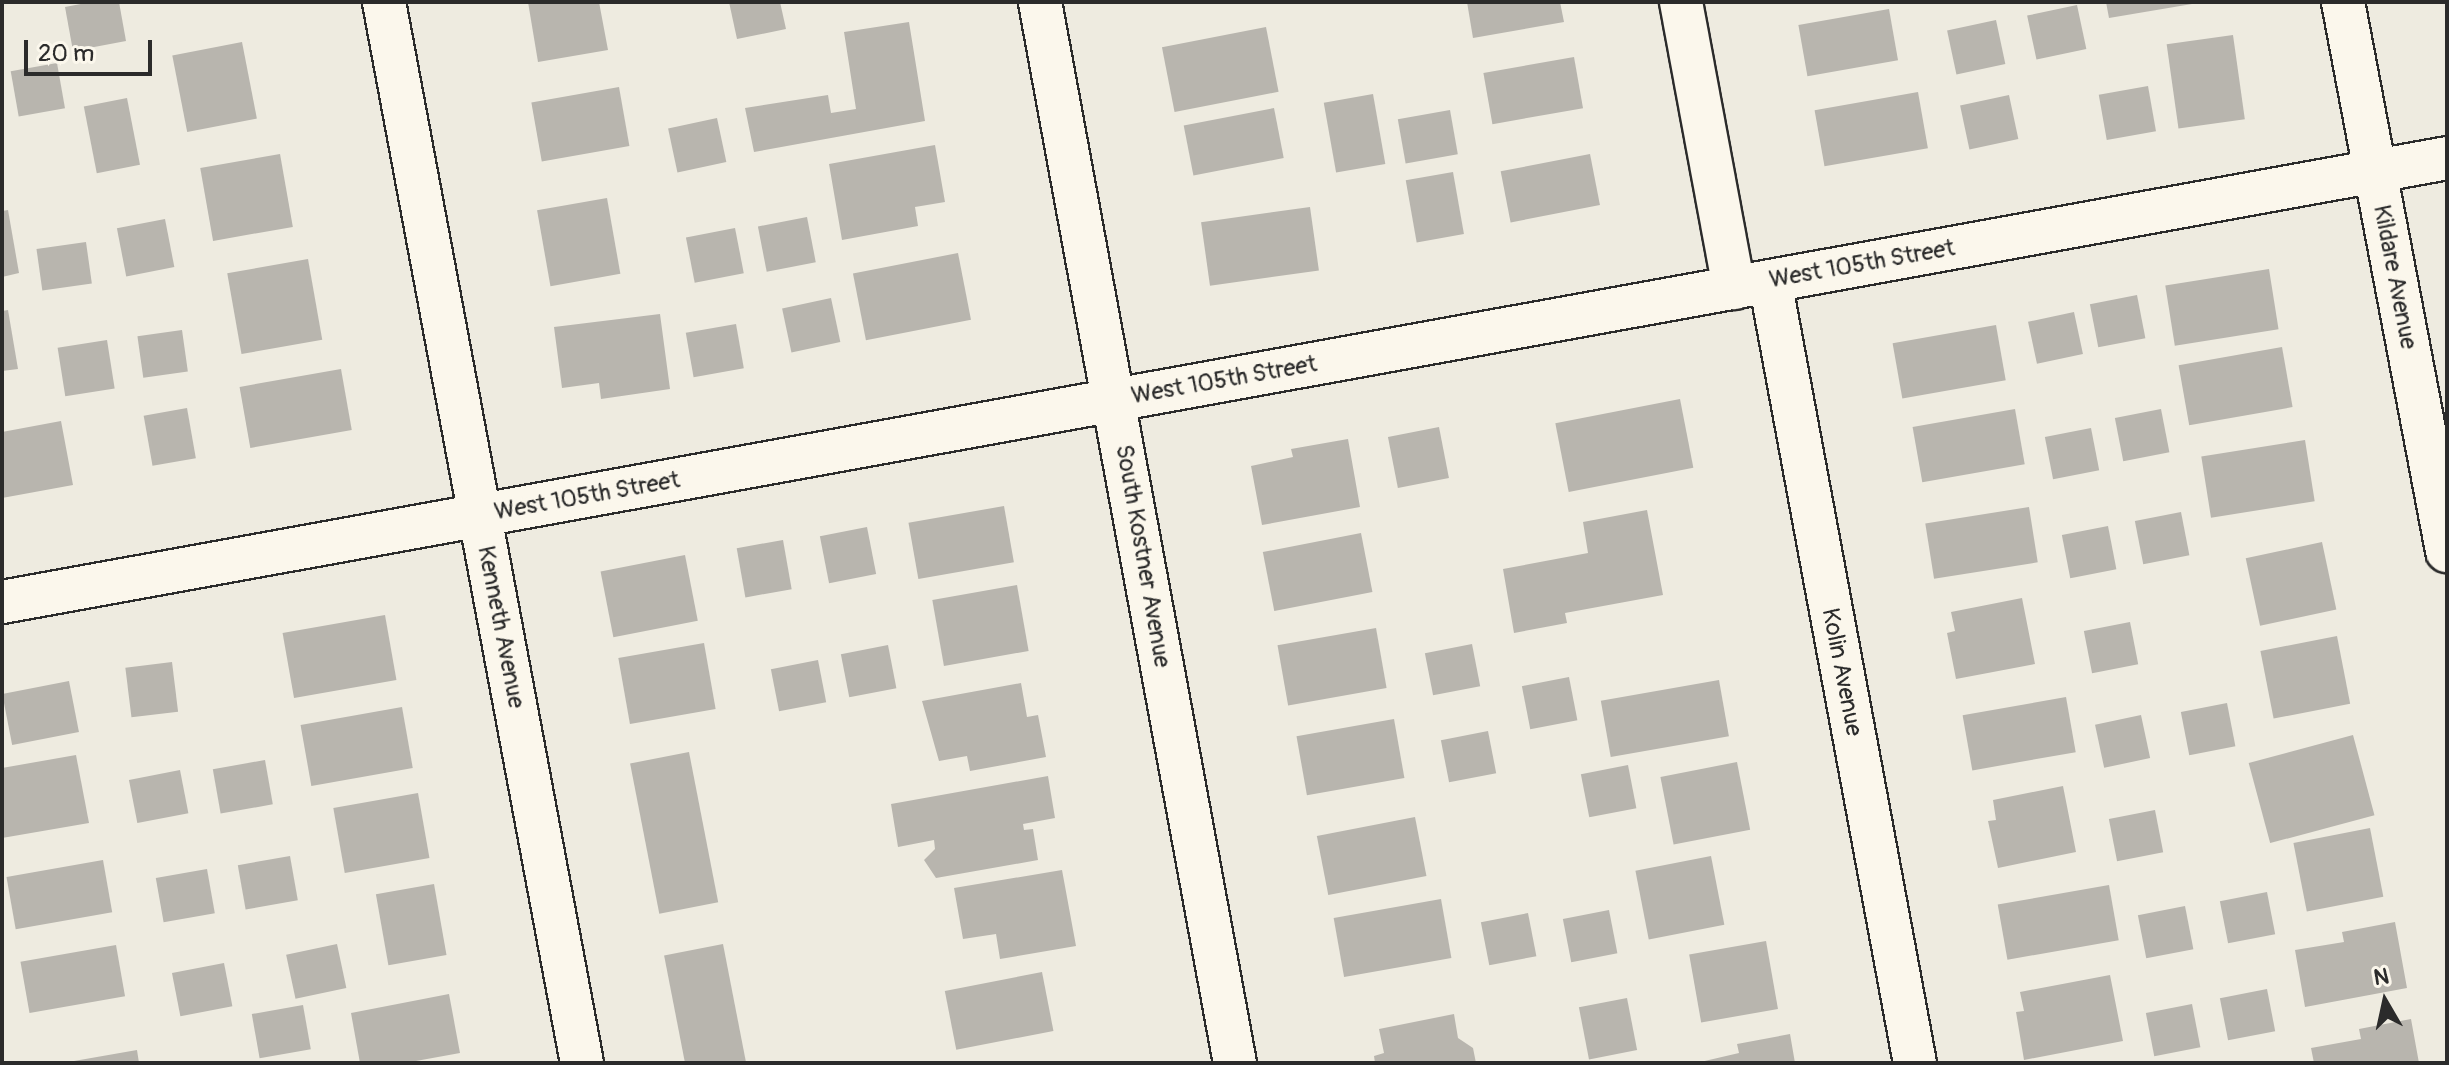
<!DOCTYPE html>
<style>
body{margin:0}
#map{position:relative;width:2449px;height:1065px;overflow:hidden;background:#eeebe0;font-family:Pangolin,sans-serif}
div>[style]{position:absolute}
.building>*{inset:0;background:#b8b5ae;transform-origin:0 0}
.roads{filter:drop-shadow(2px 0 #2b2b2b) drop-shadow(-2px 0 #2b2b2b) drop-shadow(0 2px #2b2b2b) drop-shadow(0 -2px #2b2b2b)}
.minor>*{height:42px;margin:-21px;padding:0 21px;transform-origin:21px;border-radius:21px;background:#fbf7ec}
span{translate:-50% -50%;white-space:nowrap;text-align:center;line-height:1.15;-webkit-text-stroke:6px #fbf7ec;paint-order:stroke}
.street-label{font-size:24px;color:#2b2b2b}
.frame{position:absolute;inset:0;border:4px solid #2b2b2b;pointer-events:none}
.north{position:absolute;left:2345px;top:961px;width:80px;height:80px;-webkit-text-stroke:6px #fbf7ec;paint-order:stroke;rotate:351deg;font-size:22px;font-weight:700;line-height:32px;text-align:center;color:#2b2b2b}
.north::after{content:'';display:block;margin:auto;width:28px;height:36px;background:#2b2b2b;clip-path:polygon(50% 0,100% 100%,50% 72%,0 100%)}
.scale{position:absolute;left:24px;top:40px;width:128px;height:36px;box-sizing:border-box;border:4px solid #2b2b2b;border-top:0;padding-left:10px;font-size:24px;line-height:28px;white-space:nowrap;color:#2b2b2b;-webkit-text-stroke:6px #fbf7ec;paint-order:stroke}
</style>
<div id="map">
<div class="building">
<i style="clip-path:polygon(91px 2px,119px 2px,126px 41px,73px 51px,65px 7px)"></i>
<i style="clip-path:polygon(528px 2px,599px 2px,608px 50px,538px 62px)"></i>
<i style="clip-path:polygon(729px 2px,780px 2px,786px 29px,737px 39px)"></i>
<i style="clip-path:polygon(1467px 2px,1560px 2px,1564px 22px,1473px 38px)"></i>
<i style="clip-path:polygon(2106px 2px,2191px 2px,2192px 4px,2109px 18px)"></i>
<i style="left:2077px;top:5px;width:45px;height:51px;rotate:78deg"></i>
<i style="left:1889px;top:9px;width:52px;height:92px;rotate:80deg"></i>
<i style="left:1996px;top:20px;width:45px;height:50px;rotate:78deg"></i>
<i style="clip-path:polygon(909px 22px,925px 121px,754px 152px,745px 108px,828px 95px,831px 113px,856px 109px,844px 32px)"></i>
<i style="left:1266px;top:27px;width:66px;height:106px;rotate:79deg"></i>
<i style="left:2233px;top:35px;width:85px;height:67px;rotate:82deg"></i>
<i style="left:242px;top:42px;width:78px;height:71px;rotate:79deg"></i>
<i style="left:1574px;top:57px;width:52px;height:92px;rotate:80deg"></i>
<i style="left:57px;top:63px;width:46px;height:47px;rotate:80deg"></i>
<i style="left:2148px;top:86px;width:46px;height:50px;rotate:80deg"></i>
<i style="left:619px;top:87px;width:60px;height:89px;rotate:80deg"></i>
<i style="left:1918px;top:92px;width:57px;height:105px;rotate:80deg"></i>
<i style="left:1373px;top:94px;width:71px;height:50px;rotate:80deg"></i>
<i style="left:2009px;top:95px;width:45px;height:50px;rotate:78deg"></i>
<i style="left:127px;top:98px;width:68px;height:44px;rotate:79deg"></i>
<i style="left:1274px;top:108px;width:51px;height:92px;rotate:79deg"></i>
<i style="left:1450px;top:110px;width:45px;height:53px;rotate:80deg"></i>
<i style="left:717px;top:118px;width:45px;height:50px;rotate:78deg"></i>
<i style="clip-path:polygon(935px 145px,945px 202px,915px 207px,918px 226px,842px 240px,829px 164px)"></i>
<i style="left:280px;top:154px;width:74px;height:81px;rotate:80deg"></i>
<i style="left:1590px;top:154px;width:52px;height:91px;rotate:79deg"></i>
<i style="left:1453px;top:172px;width:63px;height:48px;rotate:80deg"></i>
<i style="left:607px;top:198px;width:77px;height:71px;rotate:80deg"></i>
<i style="left:1310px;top:207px;width:64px;height:110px;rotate:82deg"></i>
<i style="clip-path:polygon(8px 210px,19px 273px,2px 277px,2px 211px)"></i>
<i style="left:807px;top:217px;width:46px;height:50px;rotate:79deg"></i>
<i style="left:165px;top:219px;width:49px;height:49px;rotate:79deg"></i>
<i style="left:735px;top:228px;width:46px;height:50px;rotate:79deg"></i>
<i style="left:86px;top:242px;width:42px;height:50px;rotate:82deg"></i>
<i style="left:958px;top:253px;width:68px;height:107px;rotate:79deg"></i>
<i style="left:308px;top:259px;width:82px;height:82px;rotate:80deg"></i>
<i style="left:2269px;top:269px;width:61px;height:105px;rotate:81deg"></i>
<i style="left:2137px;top:295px;width:44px;height:48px;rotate:79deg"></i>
<i style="left:831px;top:298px;width:45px;height:50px;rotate:78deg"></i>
<i style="clip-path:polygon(8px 310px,18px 369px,2px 371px,2px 311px)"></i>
<i style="left:2074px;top:312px;width:43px;height:47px;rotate:78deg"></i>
<i style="clip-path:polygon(660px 314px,670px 389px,601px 399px,599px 383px,562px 388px,554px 327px)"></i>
<i style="left:736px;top:324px;width:45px;height:51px;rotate:80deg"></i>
<i style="left:1996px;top:325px;width:56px;height:105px;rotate:80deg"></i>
<i style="left:182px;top:330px;width:42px;height:45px;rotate:82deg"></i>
<i style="left:107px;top:340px;width:49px;height:50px;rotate:81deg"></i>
<i style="left:2282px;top:347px;width:61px;height:105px;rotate:80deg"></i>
<i style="left:341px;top:369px;width:62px;height:103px;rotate:80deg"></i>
<i style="left:1680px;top:399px;width:70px;height:127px;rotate:79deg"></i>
<i style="left:187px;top:408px;width:51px;height:44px;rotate:80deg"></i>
<i style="left:2015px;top:409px;width:56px;height:104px;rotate:80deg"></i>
<i style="left:2161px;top:409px;width:44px;height:47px;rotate:79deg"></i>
<i style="clip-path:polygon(61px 421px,73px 485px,2px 498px,2px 432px)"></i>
<i style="left:1439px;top:427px;width:52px;height:52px;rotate:79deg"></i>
<i style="left:2091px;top:428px;width:43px;height:47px;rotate:79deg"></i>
<i style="clip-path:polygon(1348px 439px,1360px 507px,1262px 525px,1251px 466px,1293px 457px,1291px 449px)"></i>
<i style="left:2305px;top:440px;width:62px;height:105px;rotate:81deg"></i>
<i style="left:1004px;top:506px;width:57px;height:97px;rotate:80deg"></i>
<i style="left:2029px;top:507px;width:56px;height:105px;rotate:81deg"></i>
<i style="clip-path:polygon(1647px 510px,1663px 595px,1565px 613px,1567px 623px,1514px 633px,1503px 569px,1588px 553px,1583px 522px)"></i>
<i style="left:2181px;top:512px;width:44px;height:47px;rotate:79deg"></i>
<i style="left:2108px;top:526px;width:44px;height:47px;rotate:79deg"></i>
<i style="left:867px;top:527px;width:48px;height:48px;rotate:79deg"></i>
<i style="left:1361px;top:533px;width:60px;height:100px;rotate:79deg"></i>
<i style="left:783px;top:540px;width:50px;height:47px;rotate:80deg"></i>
<i style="left:2322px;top:542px;width:69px;height:78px;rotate:78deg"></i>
<i style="left:685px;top:555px;width:67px;height:86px;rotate:79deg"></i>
<i style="left:1017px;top:585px;width:67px;height:86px;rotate:80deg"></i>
<i style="clip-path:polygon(2022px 598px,2035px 664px,1956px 679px,1947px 633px,1955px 631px,1951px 612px)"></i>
<i style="left:385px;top:615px;width:66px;height:104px;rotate:80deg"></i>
<i style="left:2130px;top:622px;width:43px;height:47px;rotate:79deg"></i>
<i style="left:1376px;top:628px;width:61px;height:100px;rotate:80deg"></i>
<i style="left:2337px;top:636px;width:69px;height:78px;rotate:79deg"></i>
<i style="left:704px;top:643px;width:67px;height:87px;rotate:80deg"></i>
<i style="left:1472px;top:644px;width:43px;height:48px;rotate:79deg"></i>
<i style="left:888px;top:645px;width:44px;height:48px;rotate:79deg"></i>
<i style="left:818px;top:660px;width:43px;height:48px;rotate:79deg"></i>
<i style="left:172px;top:662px;width:50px;height:47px;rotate:83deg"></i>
<i style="left:1569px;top:677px;width:44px;height:48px;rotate:79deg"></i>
<i style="left:1719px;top:680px;width:57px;height:120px;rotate:80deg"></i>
<i style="left:69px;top:681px;width:52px;height:68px;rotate:79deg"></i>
<i style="clip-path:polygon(1021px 683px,1027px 717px,1038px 715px,1046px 757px,970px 771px,967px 756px,939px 761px,922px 701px)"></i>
<i style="left:2066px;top:697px;width:56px;height:105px;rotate:80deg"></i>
<i style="left:2227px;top:703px;width:44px;height:47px;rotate:79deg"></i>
<i style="left:402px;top:707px;width:62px;height:103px;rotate:80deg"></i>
<i style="left:2141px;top:715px;width:44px;height:47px;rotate:78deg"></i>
<i style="left:1394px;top:719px;width:60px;height:99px;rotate:80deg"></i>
<i style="left:1488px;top:731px;width:43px;height:48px;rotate:79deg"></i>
<i style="left:2353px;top:735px;width:83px;height:108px;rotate:75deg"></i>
<i style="left:689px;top:752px;width:153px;height:60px;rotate:79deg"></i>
<i style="clip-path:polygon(76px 755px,89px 823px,2px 838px,2px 768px)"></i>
<i style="left:265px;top:760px;width:45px;height:53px;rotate:80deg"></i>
<i style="left:1737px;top:762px;width:69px;height:78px;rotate:79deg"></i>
<i style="left:1628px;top:765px;width:44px;height:48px;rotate:79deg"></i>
<i style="left:180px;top:770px;width:44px;height:52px;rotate:79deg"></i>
<i style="clip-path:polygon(1048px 776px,1055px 818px,1023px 824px,1024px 830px,1033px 829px,1038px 860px,936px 878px,924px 860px,935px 849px,934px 840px,898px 847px,891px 804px)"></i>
<i style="clip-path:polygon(2063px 786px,2076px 852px,1998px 868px,1988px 821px,1996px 820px,1993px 800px)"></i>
<i style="left:418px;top:793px;width:66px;height:86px;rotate:80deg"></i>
<i style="left:2155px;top:810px;width:43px;height:47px;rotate:79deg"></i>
<i style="left:1415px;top:817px;width:60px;height:100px;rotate:79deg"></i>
<i style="left:2370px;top:828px;width:70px;height:78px;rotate:79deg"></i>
<i style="left:290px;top:856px;width:45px;height:53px;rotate:80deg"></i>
<i style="left:1711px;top:856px;width:70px;height:77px;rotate:79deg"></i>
<i style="left:103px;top:860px;width:53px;height:98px;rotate:80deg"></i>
<i style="left:207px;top:869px;width:45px;height:52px;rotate:80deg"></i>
<i style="clip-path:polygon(1062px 870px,1076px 946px,1000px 959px,996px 934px,963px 939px,954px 888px)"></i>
<i style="left:434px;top:884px;width:72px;height:59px;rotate:80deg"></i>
<i style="left:2109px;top:885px;width:56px;height:113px;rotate:80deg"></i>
<i style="left:2267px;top:892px;width:43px;height:48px;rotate:79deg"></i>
<i style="left:1441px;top:899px;width:60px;height:109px;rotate:80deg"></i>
<i style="left:2185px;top:906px;width:44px;height:48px;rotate:79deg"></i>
<i style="left:1609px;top:910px;width:44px;height:47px;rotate:79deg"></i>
<i style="left:1528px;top:913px;width:44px;height:48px;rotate:79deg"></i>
<i style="clip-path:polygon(2395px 922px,2407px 988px,2305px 1007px,2295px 950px,2344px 942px,2342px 932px)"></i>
<i style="left:1766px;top:941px;width:69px;height:78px;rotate:80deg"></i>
<i style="left:337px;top:944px;width:45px;height:52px;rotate:78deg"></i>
<i style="left:723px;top:944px;width:121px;height:60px;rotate:79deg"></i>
<i style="left:116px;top:945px;width:52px;height:97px;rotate:80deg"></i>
<i style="left:224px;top:963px;width:44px;height:53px;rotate:79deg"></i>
<i style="left:1042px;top:972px;width:60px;height:99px;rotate:79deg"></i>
<i style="clip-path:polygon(2110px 975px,2123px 1041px,2024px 1060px,2016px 1012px,2024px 1011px,2020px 992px)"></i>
<i style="left:2267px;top:989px;width:43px;height:48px;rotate:79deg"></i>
<i style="clip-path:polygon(449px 994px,460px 1053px,405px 1063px,360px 1063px,351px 1013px)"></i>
<i style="left:1627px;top:998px;width:53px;height:49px;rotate:79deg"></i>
<i style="left:2192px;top:1004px;width:44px;height:47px;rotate:79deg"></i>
<i style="left:303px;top:1005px;width:45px;height:52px;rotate:80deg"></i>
<i style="clip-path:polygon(1454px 1014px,1458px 1038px,1473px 1048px,1476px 1063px,1375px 1063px,1374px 1056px,1384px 1053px,1379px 1029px)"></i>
<i style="clip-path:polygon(2411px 1019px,2419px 1063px,2314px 1063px,2311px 1048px,2361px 1039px,2359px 1029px)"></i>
<i style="clip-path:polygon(1790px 1034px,1795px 1063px,1696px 1063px,1739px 1053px,1737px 1044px)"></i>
<i style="clip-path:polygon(137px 1050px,139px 1063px,74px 1063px,74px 1061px)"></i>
</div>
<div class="roads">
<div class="minor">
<i style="left:384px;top:2px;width:1079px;rotate:79.43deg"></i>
<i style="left:1040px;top:2px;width:1079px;rotate:79.59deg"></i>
<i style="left:1681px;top:2px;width:291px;rotate:79.5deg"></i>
<i style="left:2343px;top:2px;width:559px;rotate:79.27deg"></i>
<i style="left:1770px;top:281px;width:795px;rotate:79.5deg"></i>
<i style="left:2px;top:602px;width:2485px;rotate:-10.29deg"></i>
</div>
</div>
<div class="street-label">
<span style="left:1862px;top:264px;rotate:-10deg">West 105th Street</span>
<span style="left:2395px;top:277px;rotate:79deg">Kildare Avenue</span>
<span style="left:1224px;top:380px;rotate:-10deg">West 105th Street</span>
<span style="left:587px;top:496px;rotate:-10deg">West 105th Street</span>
<span style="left:1143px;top:556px;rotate:80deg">South Kostner Avenue</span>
<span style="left:501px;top:627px;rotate:79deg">Kenneth Avenue</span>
<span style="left:1842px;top:672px;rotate:79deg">Kolin Avenue</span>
</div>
<div class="frame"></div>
<div class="north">N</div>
<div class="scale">20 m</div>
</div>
